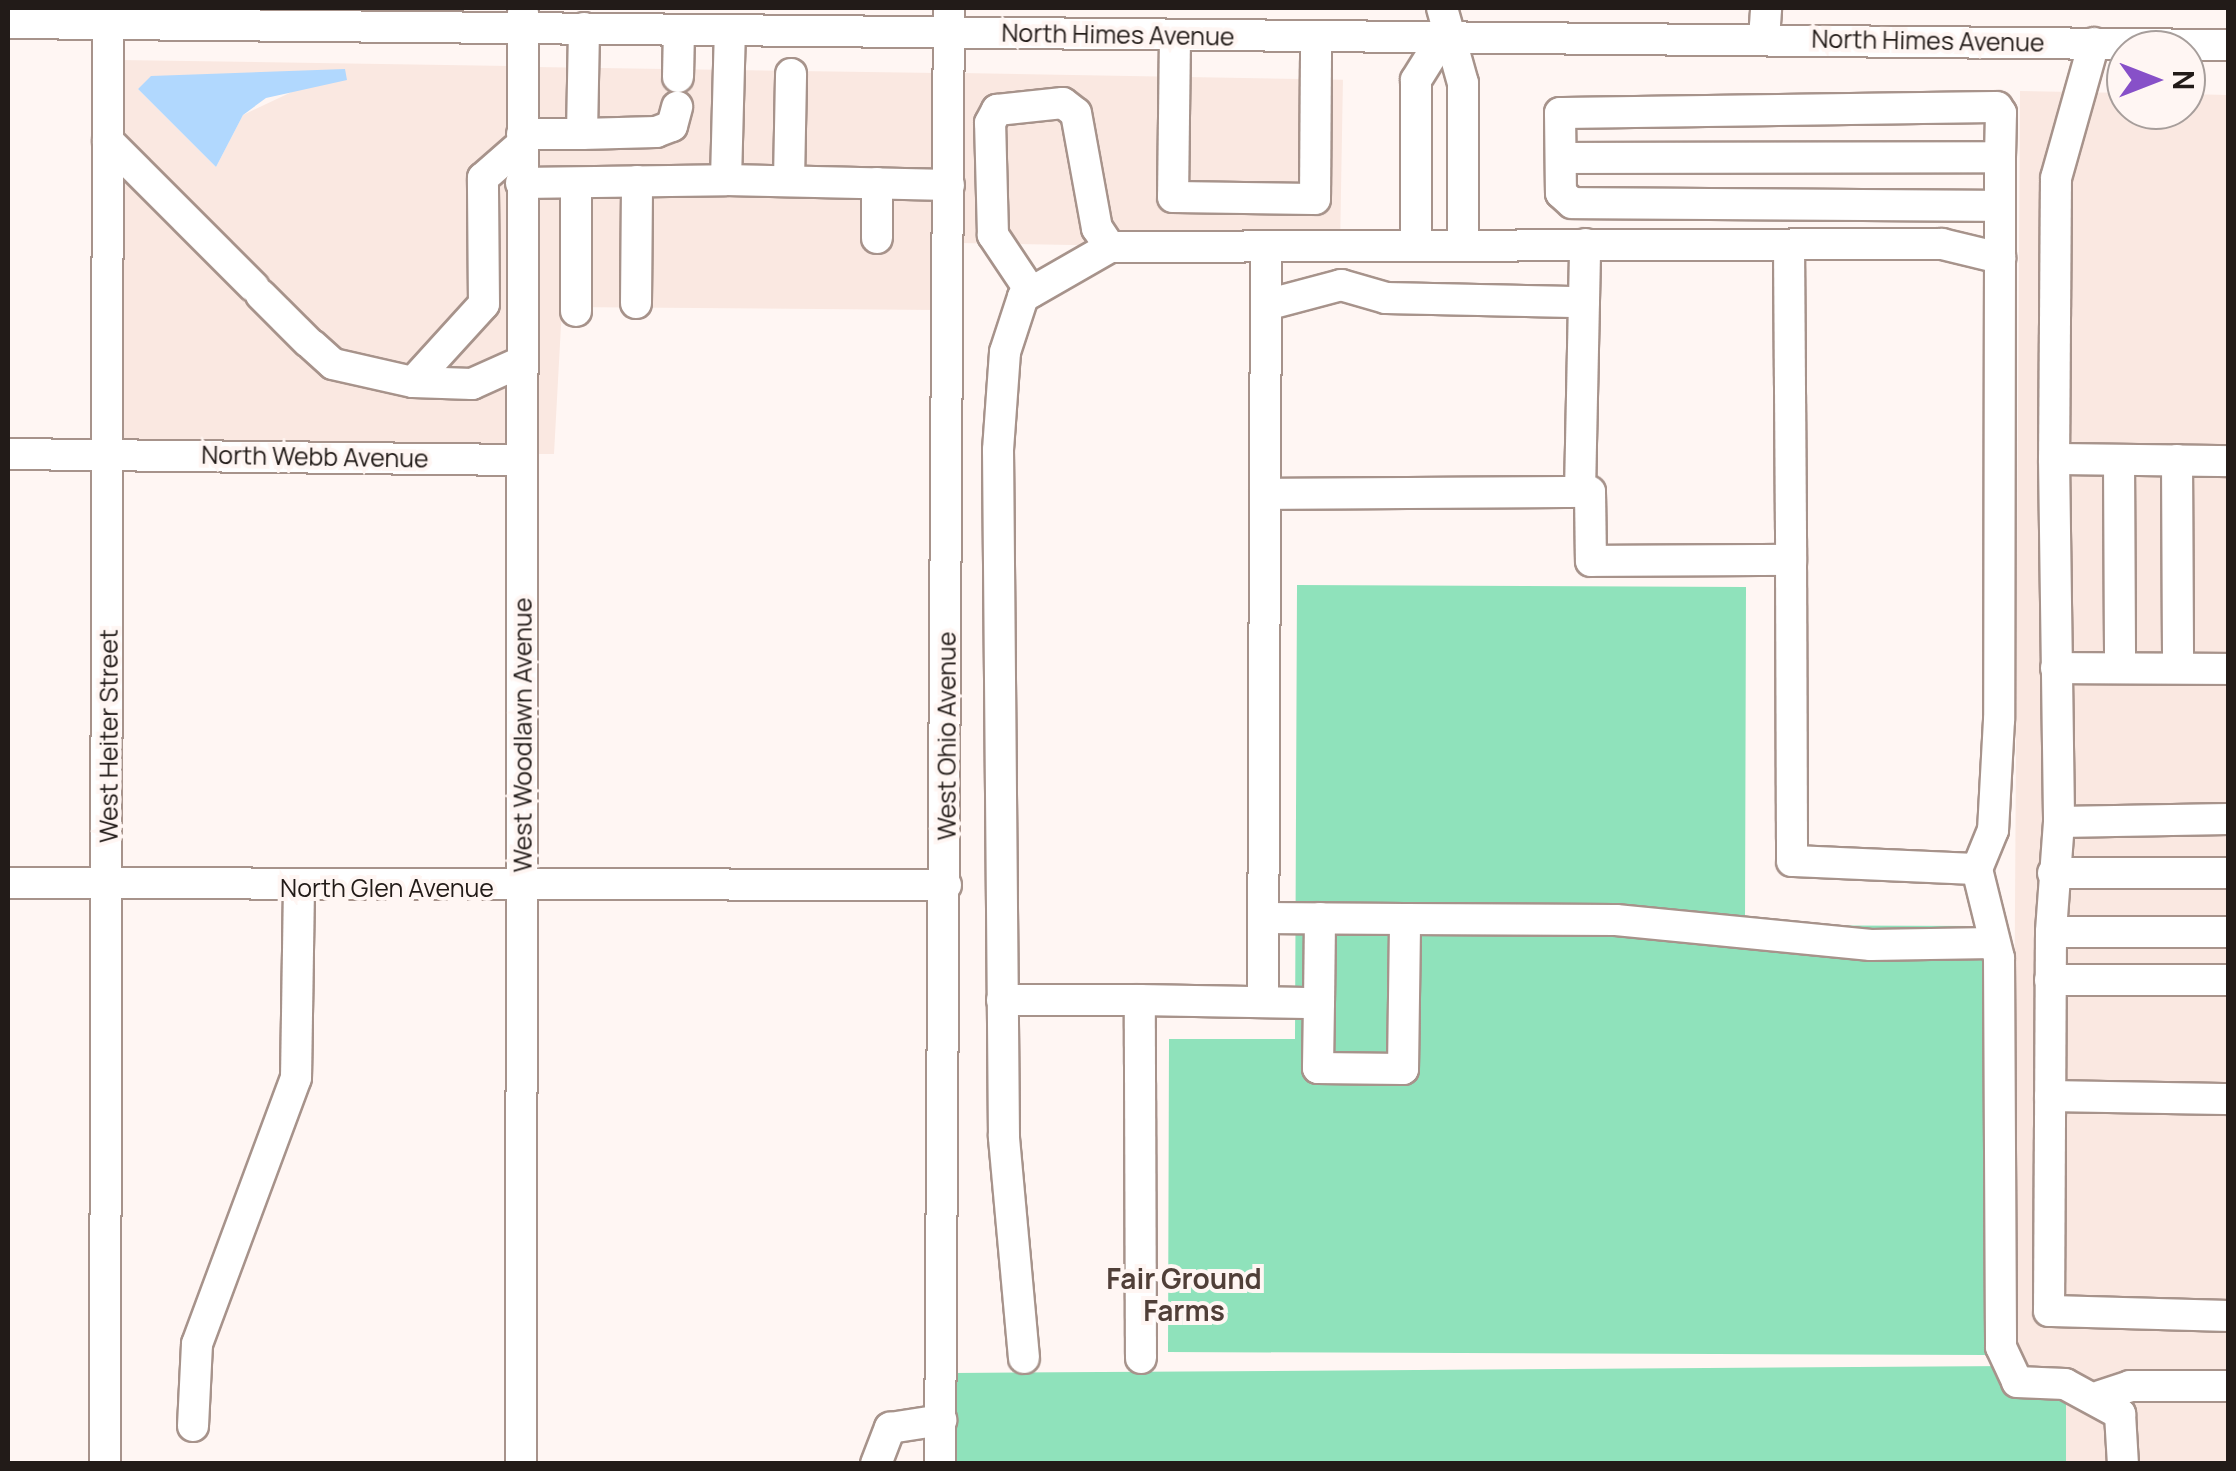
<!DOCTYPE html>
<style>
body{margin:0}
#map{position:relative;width:2236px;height:1471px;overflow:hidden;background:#fff6f3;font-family:Manrope,sans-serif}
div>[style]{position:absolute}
.built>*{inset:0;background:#fae8e1;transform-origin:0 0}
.green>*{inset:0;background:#8fe2bb}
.water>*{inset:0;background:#b1d8fe}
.roads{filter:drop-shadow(2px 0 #a7938b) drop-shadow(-2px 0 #a7938b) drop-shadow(0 2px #a7938b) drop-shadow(0 -2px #a7938b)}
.minor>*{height:30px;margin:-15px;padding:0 15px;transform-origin:15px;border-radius:15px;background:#fff}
span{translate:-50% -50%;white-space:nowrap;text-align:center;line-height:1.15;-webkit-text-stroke:8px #fff6f3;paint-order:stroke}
.street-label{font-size:25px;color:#221b18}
.neighbourhood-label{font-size:28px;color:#503f38;font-weight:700}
.frame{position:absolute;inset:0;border:10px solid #221b18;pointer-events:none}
.north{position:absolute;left:2106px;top:30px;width:100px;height:100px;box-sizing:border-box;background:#fff6f3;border:2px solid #a79e9b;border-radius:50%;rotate:90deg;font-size:28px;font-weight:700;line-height:40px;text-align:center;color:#221b18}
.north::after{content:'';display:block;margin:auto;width:35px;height:45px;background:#8750c8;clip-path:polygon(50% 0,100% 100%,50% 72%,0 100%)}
</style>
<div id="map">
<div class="built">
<i style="clip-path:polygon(evenodd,119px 60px,510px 66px,510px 449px,121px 444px,119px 60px,138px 89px,139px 88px,298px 89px,243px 115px,216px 167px,138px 89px)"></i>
<i style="clip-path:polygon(535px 67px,937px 73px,936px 310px,562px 307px,554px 454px,534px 454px)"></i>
<i style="left:961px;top:73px;width:382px;height:170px;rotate:1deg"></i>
<i style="clip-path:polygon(2020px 91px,2126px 93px,2126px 110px,2186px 110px,2186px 94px,2228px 95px,2228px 1463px,2066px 1463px,2066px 1397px,2012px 1397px)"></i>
</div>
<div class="green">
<i style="clip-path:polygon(1297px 585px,1746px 587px,1745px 925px,1973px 926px,1989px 962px,1987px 1355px,1168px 1352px,1169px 1039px,1295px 1039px)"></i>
<i style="clip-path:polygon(2012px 1366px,2012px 1397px,2066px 1397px,2066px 1463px,953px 1464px,954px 1373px)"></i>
</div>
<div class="water">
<i style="clip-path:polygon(345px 69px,347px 80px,266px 98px,243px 115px,216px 167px,138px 89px,151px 76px)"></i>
</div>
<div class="roads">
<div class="minor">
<i style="left:1442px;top:8px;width:78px;rotate:74.4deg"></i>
<i style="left:1463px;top:83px;width:162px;rotate:90deg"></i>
<i style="left:8px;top:23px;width:2220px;rotate:0.57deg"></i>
<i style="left:1175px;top:36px;width:161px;rotate:90.7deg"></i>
<i style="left:1173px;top:197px;width:142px;rotate:0.8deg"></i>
<i style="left:1315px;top:199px;width:162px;rotate:-89.6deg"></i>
<i style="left:1764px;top:39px;width:31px;rotate:-86deg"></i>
<i style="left:2094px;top:43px;width:140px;rotate:105.7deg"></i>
<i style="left:2056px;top:178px;width:281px;rotate:90.4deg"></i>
<i style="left:2054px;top:459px;width:174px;rotate:0.7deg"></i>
<i style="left:678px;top:77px;width:46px;rotate:-88.8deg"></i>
<i style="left:522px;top:134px;width:60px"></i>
<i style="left:582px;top:134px;width:106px;rotate:-88.9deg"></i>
<i style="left:582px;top:134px;width:74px;rotate:-1.5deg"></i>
<i style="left:656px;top:132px;width:17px;rotate:-21deg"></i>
<i style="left:672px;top:126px;width:20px;rotate:-75deg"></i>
<i style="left:108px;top:141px;width:206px;rotate:45deg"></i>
<i style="left:1561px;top:158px;width:439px;rotate:-0.1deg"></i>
<i style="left:726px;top:180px;width:223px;rotate:1.3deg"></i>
<i style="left:789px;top:181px;width:107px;rotate:-88.9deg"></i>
<i style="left:521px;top:183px;width:205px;rotate:-0.8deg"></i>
<i style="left:726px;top:180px;width:149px;rotate:-88.5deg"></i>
<i style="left:877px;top:238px;width:55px;rotate:-90deg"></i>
<i style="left:1416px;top:246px;width:166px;rotate:-90deg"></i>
<i style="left:1416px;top:80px;width:51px;rotate:-57.9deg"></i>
<i style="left:1789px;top:246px;width:314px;rotate:89.6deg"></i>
<i style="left:2000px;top:258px;width:101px;rotate:-90deg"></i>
<i style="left:2000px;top:157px;width:44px;rotate:-88.7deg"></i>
<i style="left:2001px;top:113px;width:7px;rotate:-124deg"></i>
<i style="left:1997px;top:107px;width:437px;rotate:179.2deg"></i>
<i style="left:1560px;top:113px;width:80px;rotate:89.3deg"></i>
<i style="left:1561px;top:193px;width:15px;rotate:42deg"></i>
<i style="left:1572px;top:203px;width:428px;rotate:0.4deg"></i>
<i style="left:1031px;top:292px;width:69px;rotate:-123.7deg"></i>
<i style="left:993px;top:235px;width:112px;rotate:-91.5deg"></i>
<i style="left:990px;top:123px;width:15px;rotate:-62deg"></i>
<i style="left:997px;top:110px;width:66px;rotate:-6.1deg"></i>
<i style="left:1063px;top:103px;width:16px;rotate:38deg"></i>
<i style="left:1076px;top:113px;width:117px;rotate:79.7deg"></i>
<i style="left:1097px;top:228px;width:23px;rotate:56deg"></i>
<i style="left:261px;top:295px;width:66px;rotate:45deg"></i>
<i style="left:636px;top:303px;width:122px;rotate:-89.5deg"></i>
<i style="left:1266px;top:305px;width:78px;rotate:-14.9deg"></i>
<i style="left:1341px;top:285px;width:47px;rotate:16.1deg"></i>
<i style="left:1386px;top:298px;width:198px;rotate:1.2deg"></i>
<i style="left:576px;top:311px;width:128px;rotate:-90deg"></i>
<i style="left:312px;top:345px;width:28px;rotate:42deg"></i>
<i style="left:333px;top:364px;width:82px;rotate:12.7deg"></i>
<i style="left:413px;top:382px;width:59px;rotate:1.9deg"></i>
<i style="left:472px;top:384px;width:54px;rotate:-24.2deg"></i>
<i style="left:413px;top:382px;width:105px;rotate:-47.7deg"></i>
<i style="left:484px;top:304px;width:126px;rotate:-90.5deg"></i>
<i style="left:483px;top:178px;width:52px;rotate:-41.1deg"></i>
<i style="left:8px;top:454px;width:514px;rotate:0.67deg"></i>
<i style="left:2054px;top:459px;width:363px;rotate:89.2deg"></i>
<i style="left:2059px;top:822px;width:110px;rotate:94.2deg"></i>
<i style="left:2051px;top:932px;width:177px"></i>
<i style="left:2119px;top:460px;width:207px;rotate:89.7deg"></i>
<i style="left:2177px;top:460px;width:208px;rotate:89.7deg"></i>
<i style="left:1580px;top:492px;width:248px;rotate:-88.8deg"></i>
<i style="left:1265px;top:494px;width:325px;rotate:-0.4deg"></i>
<i style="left:1590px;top:492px;width:69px;rotate:89.2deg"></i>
<i style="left:1591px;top:561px;width:200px;rotate:-0.3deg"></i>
<i style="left:1791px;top:560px;width:301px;rotate:89.8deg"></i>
<i style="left:1792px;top:861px;width:185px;rotate:2.5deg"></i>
<i style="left:2056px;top:668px;width:172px;rotate:0.3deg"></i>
<i style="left:2059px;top:822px;width:169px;rotate:-1deg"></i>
<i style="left:2053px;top:873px;width:175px"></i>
<i style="left:8px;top:883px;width:938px;rotate:0.12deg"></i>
<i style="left:1405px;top:919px;width:211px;rotate:0.3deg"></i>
<i style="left:1616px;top:920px;width:256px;rotate:5.6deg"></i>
<i style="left:1871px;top:945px;width:123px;rotate:-0.9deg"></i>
<i style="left:2051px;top:932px;width:379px;rotate:90.3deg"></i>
<i style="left:2049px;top:1311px;width:179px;rotate:1.6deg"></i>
<i style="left:2050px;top:980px;width:178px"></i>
<i style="left:1002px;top:1000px;width:138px"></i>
<i style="left:1263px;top:1002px;width:754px;rotate:-89.77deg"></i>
<i style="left:1319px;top:1003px;width:85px;rotate:-89.3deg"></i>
<i style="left:2050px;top:1096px;width:178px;rotate:1deg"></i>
<i style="left:1024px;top:1358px;width:222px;rotate:-95.2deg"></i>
<i style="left:1004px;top:1137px;width:687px;rotate:-90.5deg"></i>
<i style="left:998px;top:450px;width:98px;rotate:-85.9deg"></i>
<i style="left:1005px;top:352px;width:58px;rotate:-71.9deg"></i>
<i style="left:1023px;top:297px;width:100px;rotate:-29.9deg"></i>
<i style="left:1110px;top:247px;width:832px;rotate:-0.21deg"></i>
<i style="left:1942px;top:244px;width:60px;rotate:13.6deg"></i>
<i style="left:2000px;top:258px;width:462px;rotate:90.1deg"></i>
<i style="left:1999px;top:720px;width:110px;rotate:93.1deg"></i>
<i style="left:1993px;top:830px;width:42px;rotate:112.3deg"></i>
<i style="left:1977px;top:869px;width:92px;rotate:76.1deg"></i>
<i style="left:1999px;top:958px;width:389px;rotate:89.7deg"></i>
<i style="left:2001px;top:1347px;width:38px;rotate:65deg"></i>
<i style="left:2017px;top:1382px;width:48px;rotate:2.4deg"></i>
<i style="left:2065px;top:1384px;width:63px;rotate:28.6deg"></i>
<i style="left:2120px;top:1414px;width:50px;rotate:86.6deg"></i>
<i style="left:1141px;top:1358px;width:358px;rotate:-90.2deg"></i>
<i style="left:1140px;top:1000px;width:179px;rotate:1deg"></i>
<i style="left:1319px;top:1003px;width:65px;rotate:90.9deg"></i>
<i style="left:1318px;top:1068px;width:85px;rotate:0.7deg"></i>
<i style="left:1403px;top:1069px;width:150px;rotate:-89.2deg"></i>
<i style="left:1405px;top:919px;width:141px;rotate:-179.6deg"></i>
<i style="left:2100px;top:1396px;width:32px;rotate:-18deg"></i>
<i style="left:2130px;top:1386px;width:98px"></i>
<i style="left:193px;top:1426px;width:82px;rotate:-87.2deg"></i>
<i style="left:197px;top:1344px;width:284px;rotate:-69.6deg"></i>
<i style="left:296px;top:1078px;width:190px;rotate:-89.1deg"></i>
<i style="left:105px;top:1464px;width:1456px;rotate:-89.88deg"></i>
<i style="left:521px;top:1464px;width:1452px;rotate:-89.92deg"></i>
<i style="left:876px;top:1464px;width:39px;rotate:-69deg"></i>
<i style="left:890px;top:1428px;width:52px;rotate:-8.9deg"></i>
<i style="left:940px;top:1464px;width:1456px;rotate:-89.65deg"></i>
</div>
</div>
<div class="street-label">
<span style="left:1118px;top:35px;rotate:1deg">North Himes Avenue</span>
<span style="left:1928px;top:41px;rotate:1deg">North Himes Avenue</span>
<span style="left:315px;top:457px;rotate:1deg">North Webb Avenue</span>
<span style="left:523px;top:735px;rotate:-90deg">West Woodlawn Avenue</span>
<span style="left:109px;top:736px;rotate:-90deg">West Heiter Street</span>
<span style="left:947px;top:736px;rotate:-90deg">West Ohio Avenue</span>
<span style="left:387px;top:888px">North Glen Avenue</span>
</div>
<div class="neighbourhood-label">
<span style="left:1184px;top:1294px">Fair Ground<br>Farms</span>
</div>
<div class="frame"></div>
<div class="north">N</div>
</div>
